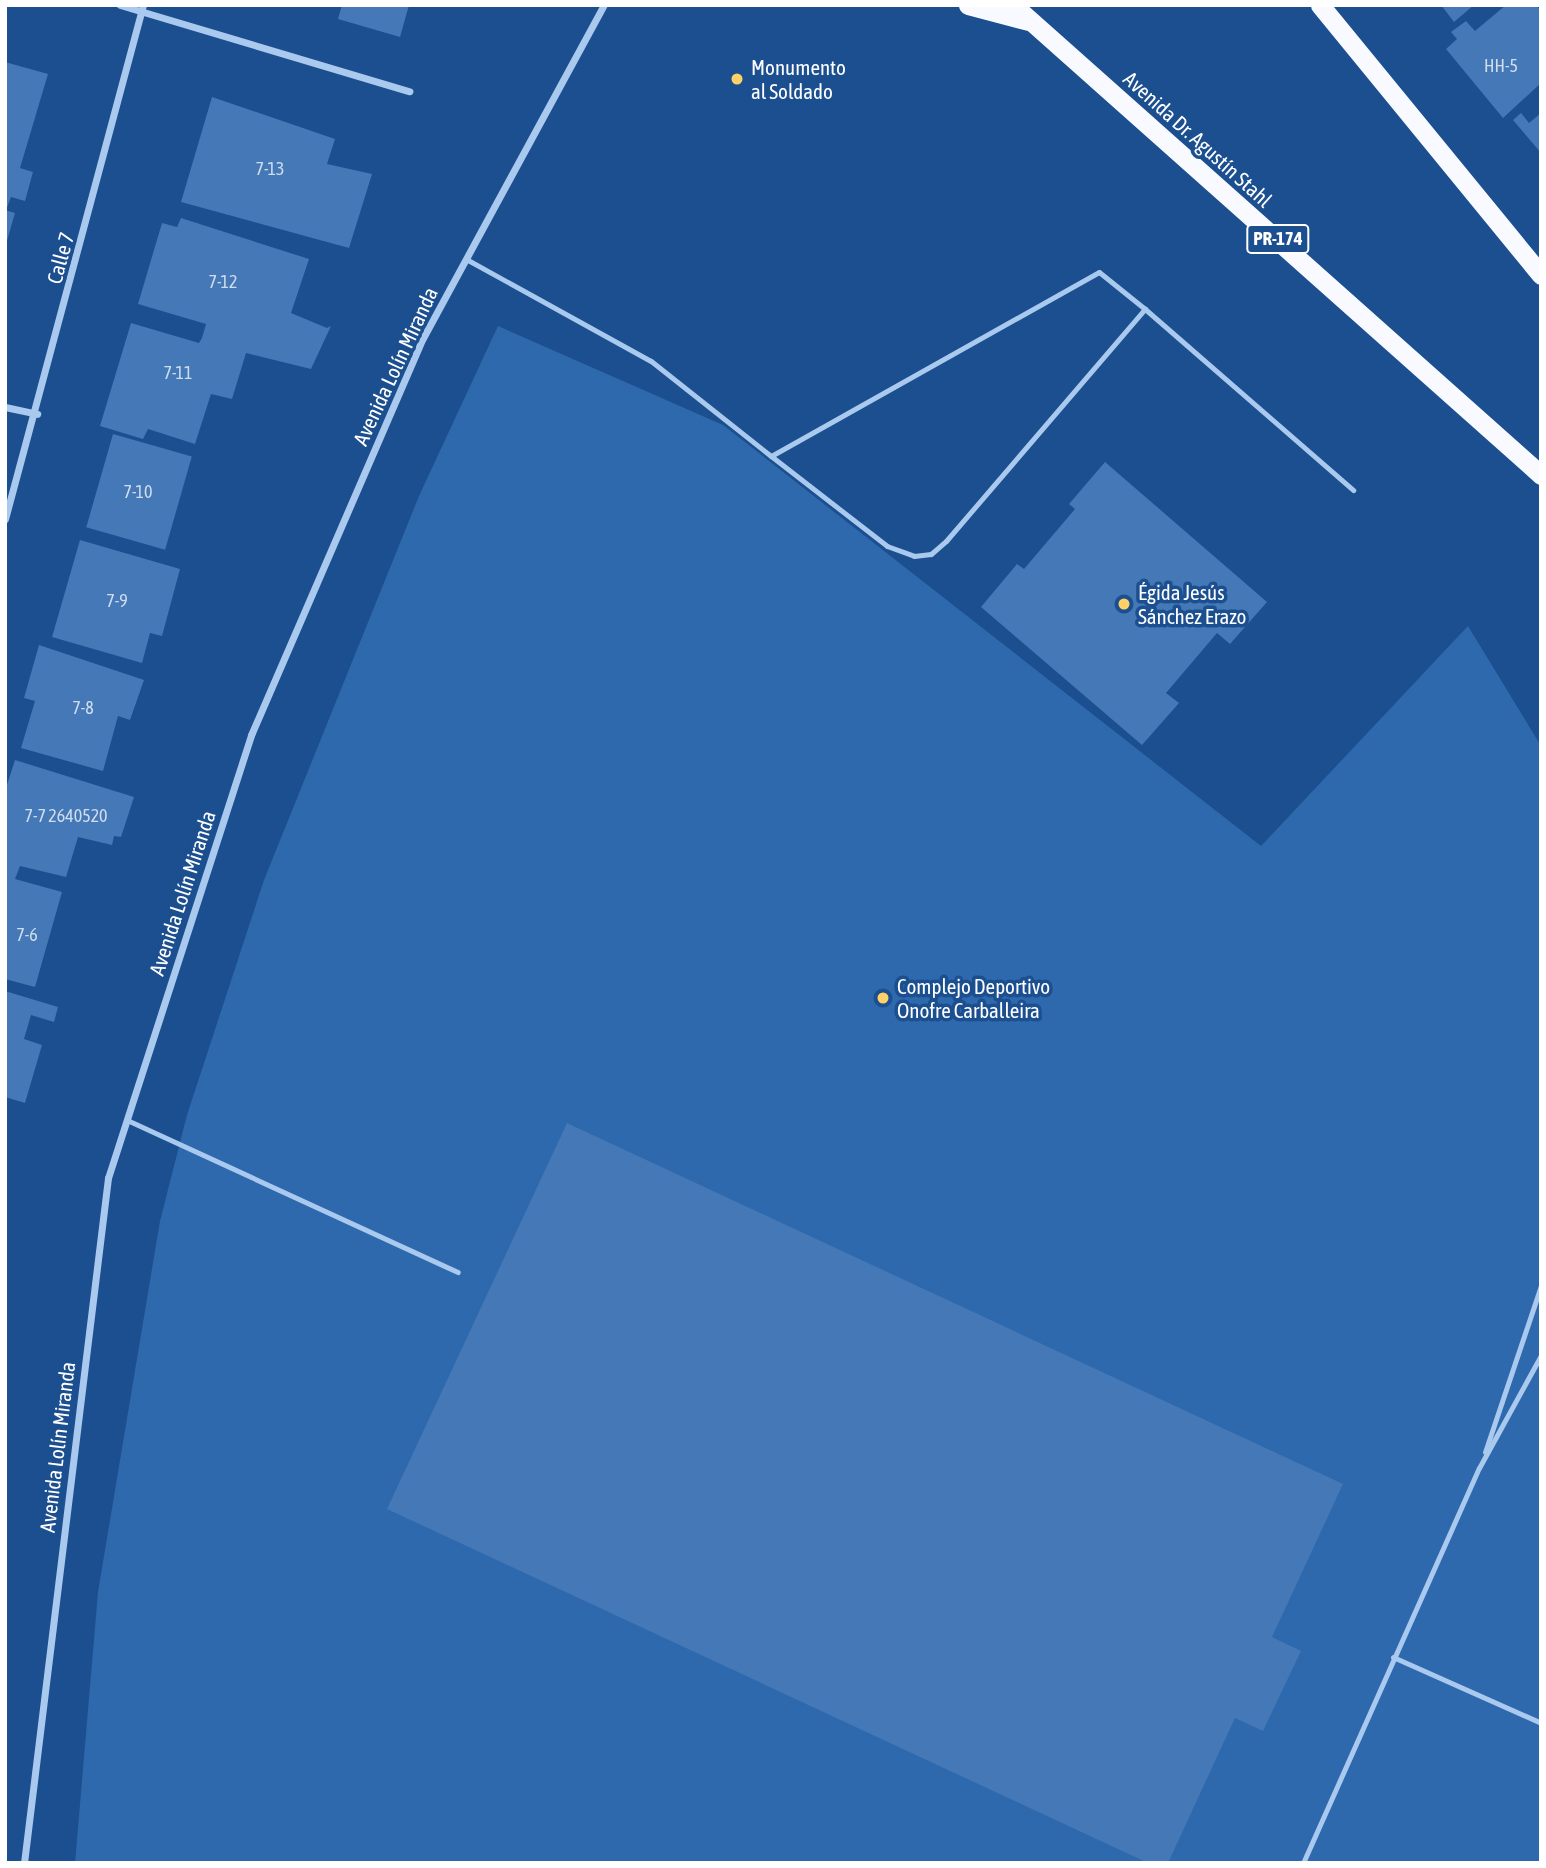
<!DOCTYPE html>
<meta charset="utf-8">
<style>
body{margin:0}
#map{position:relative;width:1546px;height:1868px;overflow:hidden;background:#1b4f8f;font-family:"Asap Condensed",sans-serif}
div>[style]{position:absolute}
.green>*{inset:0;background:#2e69ad}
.building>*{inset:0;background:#4478b7;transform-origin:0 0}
.service>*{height:5px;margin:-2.5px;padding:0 2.5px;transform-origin:2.5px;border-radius:2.5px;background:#a9c9ee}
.minor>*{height:7px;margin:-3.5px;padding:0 3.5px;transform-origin:3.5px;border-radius:3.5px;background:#a9c9ee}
.trunk>*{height:19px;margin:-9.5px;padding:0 9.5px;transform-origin:9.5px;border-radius:9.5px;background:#f8faff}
.dots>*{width:19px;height:19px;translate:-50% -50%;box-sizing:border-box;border:4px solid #1b4f8f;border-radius:50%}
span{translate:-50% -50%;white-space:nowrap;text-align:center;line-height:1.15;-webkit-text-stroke:7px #1b4f8f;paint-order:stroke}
.number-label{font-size:18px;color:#d0dded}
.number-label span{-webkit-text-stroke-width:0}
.shield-label span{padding:2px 5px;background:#1b4f8f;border:2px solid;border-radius:5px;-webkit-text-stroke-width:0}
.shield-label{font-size:19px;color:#fff;font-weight:700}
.poi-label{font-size:21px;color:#fff}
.left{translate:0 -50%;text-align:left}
.street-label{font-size:21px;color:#fff}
.frame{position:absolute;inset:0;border:7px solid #fff;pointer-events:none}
</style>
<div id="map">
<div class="green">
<i style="clip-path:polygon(498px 326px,723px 425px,1261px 846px,1468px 626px,1541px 746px,1541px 1863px,75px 1863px,98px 1592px,160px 1221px,187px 1115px,264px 880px,419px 496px)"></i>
</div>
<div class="building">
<i style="clip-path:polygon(342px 5px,409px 5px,400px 37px,338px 19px)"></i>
<i style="clip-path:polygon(1441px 5px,1474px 5px,1454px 22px)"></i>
<i style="clip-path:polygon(1506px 5px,1536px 5px,1541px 11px,1541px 83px,1503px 118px,1446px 49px,1457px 39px,1451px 32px,1466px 21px,1475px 31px)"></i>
<i style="clip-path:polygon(5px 62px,48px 74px,20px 168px,33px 172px,25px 201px,11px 197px,6px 210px)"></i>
<i style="clip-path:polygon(212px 97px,335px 139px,327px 164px,372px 174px,349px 248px,181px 202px)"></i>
<i style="clip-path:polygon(1521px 113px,1529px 123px,1541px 113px,1541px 153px,1513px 120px)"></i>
<i style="clip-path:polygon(5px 210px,15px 213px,6px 244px,5px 244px)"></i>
<i style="clip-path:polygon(181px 218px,309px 259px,291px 313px,327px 328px,331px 326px,311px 369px,246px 353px,232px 399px,211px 394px,195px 444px,148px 429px,143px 439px,100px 426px,131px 323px,199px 343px,202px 338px,206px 324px,138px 304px,162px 223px,177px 227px)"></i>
<i style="left:113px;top:434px;width:82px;height:97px;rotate:16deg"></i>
<i style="clip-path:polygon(1105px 462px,1267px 602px,1230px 644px,1217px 633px,1166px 693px,1179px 703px,1142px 745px,981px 607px,1017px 564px,1024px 569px,1075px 509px,1069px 504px)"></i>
<i style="clip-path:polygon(80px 540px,180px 569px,162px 636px,150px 633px,142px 663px,52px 637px)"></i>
<i style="clip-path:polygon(39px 645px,144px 680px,130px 720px,118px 716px,103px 771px,21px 748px,35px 701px,24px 698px)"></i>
<i style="clip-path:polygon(15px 760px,134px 797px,121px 837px,114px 836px,112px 845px,78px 837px,66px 877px,20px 866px,15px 879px,62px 892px,35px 987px,5px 979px,5px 791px)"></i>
<i style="clip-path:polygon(5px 991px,58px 1007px,54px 1022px,31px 1015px,24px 1039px,42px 1045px,25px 1103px,5px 1097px)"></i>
<i style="clip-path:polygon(567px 1123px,1343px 1484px,1272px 1637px,1301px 1651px,1263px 1731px,1235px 1718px,1168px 1863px,1148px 1863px,387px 1509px)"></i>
</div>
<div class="service">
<i style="left:466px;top:259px;width:211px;rotate:28.9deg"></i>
<i style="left:651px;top:361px;width:153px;rotate:38.4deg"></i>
<i style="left:771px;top:456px;width:147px;rotate:37.8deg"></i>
<i style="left:887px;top:546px;width:29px;rotate:20deg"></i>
<i style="left:914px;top:556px;width:17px;rotate:-7deg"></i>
<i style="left:931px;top:554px;width:20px;rotate:-41deg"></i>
<i style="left:946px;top:541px;width:306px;rotate:-49.4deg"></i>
<i style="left:1145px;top:309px;width:59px;rotate:-141.2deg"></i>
<i style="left:1099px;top:272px;width:376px;rotate:150.7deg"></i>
<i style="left:1145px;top:309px;width:276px;rotate:41deg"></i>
<i style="left:127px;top:1120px;width:364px;rotate:24.7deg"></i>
<i style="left:1485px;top:1452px;width:175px;rotate:-71.4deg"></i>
<i style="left:1393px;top:1657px;width:162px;rotate:24deg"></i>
<i style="left:1303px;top:1863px;width:432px;rotate:-66deg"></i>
<i style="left:1479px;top:1468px;width:129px;rotate:-61.2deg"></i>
</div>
<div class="minor">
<i style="left:120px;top:5px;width:302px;rotate:16.6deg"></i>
<i style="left:5px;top:407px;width:33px;rotate:12deg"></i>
<i style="left:5px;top:519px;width:532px;rotate:-74.97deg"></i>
<i style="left:24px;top:1863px;width:690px;rotate:-83.01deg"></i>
<i style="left:108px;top:1178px;width:466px;rotate:-72.1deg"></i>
<i style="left:251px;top:735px;width:433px;rotate:-66.6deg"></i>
<i style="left:423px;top:338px;width:379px;rotate:-61.5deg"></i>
</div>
<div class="trunk">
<i style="left:968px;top:5px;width:62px;rotate:14.9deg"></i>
<i style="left:1013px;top:5px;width:707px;rotate:41.67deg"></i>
<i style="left:1320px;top:5px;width:349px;rotate:50.7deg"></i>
</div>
<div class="dots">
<i style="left:737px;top:79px;background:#ffd166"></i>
<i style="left:1124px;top:604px;background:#ffd166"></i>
<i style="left:883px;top:998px;background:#ffd166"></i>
</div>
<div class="number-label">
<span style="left:1501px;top:66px">HH-5</span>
<span style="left:270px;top:169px">7-13</span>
<span style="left:223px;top:282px">7-12</span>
<span style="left:178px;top:373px">7-11</span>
<span style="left:138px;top:492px">7-10</span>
<span style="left:117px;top:601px">7-9</span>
<span style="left:83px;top:708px">7-8</span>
<span style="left:66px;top:816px">7-7 2640520</span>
<span style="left:27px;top:935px">7-6</span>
</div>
<div class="shield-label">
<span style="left:1278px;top:239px">PR-174</span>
</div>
<div class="poi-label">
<span class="left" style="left:751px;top:79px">Monumento<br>al Soldado</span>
<span class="left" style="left:1138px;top:604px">Égida Jesús<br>Sánchez Erazo</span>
<span class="left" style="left:897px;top:998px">Complejo Deportivo<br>Onofre Carballeira</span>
</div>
<div class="street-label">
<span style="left:1198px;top:139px;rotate:42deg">Avenida Dr. Agustín Stahl</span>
<span style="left:60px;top:258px;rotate:-75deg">Calle 7</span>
<span style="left:395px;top:366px;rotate:-65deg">Avenida Lolín Miranda</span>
<span style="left:182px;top:893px;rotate:-72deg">Avenida Lolín Miranda</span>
<span style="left:57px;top:1447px;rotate:-83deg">Avenida Lolín Miranda</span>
</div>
<div class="frame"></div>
</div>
